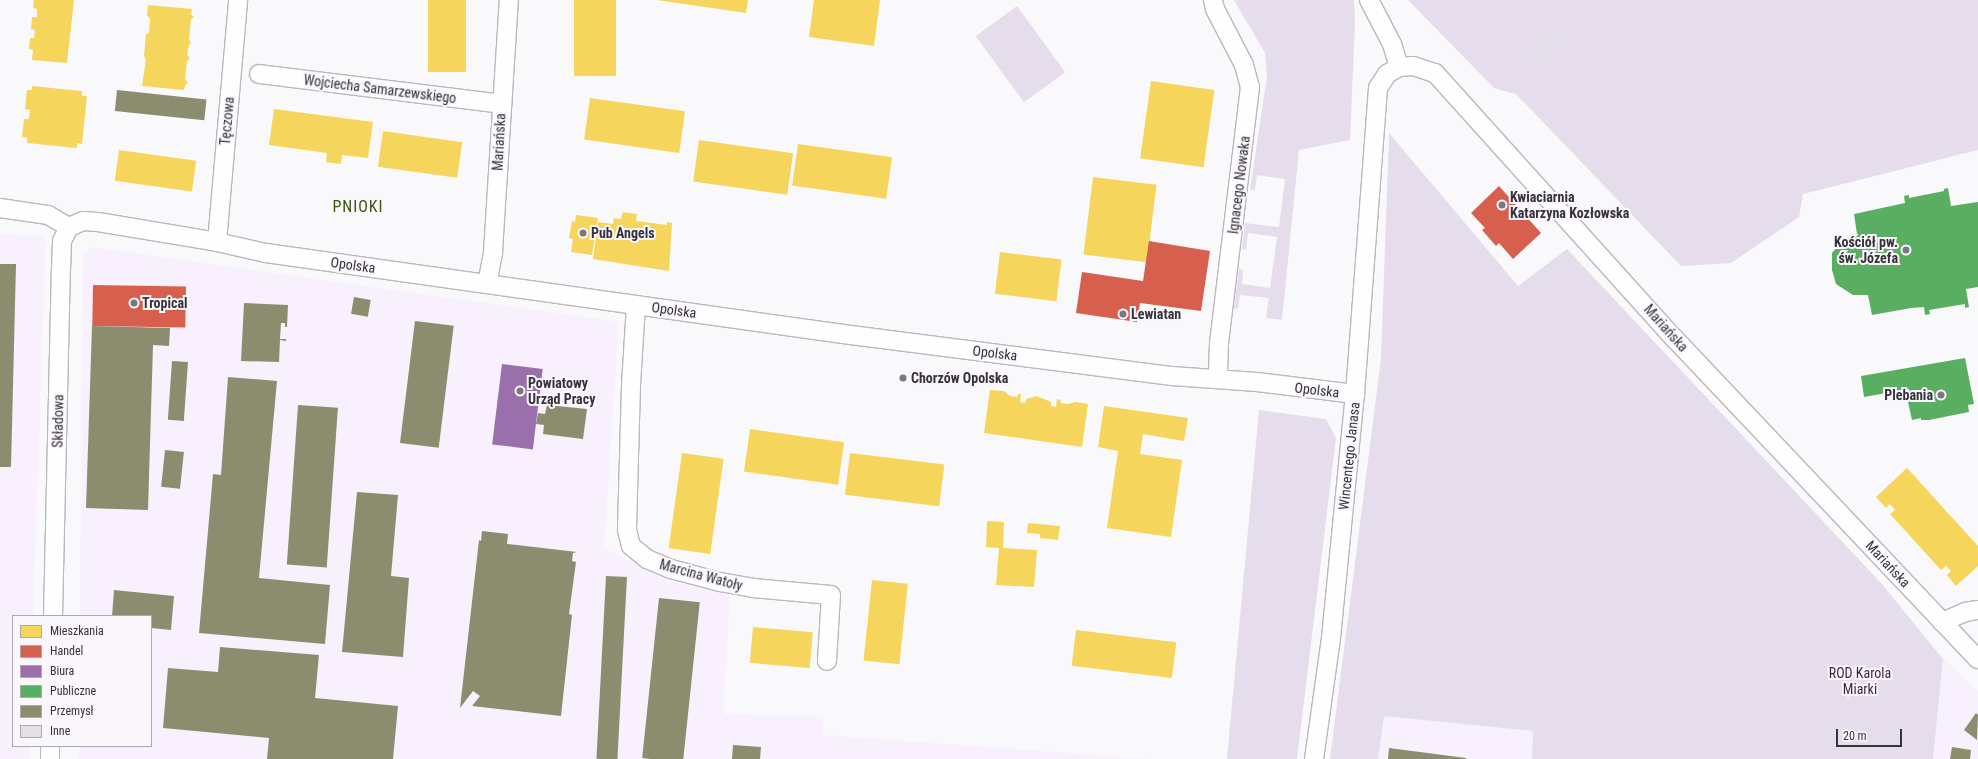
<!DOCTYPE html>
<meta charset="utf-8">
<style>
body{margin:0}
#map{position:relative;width:1978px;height:759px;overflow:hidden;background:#f9f8fb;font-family:"Roboto Condensed",sans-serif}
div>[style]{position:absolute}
.built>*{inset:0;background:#f8f1fd}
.green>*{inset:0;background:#e5ddec;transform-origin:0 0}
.homes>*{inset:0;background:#f6d55c;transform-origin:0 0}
.shops>*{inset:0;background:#d6604d;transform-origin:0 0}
.offices>*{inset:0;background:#9970ab;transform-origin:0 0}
.public>*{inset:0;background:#5aae61}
.industry>*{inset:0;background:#8c8c6e;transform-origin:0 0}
.building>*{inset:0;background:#e3dfe7;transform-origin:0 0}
.roads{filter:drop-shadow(1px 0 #bab7bd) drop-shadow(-1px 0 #bab7bd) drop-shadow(0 1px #bab7bd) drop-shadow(0 -1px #bab7bd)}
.street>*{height:18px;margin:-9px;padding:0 9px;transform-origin:9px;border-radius:9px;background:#fefefe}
.dots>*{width:11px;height:11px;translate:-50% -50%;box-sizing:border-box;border:2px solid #f9f7fc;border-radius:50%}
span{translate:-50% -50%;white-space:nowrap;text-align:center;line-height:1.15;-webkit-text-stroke:4px #f9f7fc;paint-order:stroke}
.street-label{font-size:14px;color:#37313b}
.poi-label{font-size:14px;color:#37313b;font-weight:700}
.left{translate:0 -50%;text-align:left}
.right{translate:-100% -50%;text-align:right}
.park-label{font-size:14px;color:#3d1f4e}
.quarter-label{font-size:16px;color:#3a540c;letter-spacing:1px}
.legend{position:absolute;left:12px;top:615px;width:140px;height:132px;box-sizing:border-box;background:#f9f7fc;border:1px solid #aba8af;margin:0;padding:5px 7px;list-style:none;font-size:12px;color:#37313b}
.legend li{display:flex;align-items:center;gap:8px;height:20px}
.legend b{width:20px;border:1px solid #aba8af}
.scale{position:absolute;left:1836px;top:729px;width:66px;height:18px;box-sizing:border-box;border:2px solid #37313b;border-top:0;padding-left:5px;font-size:12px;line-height:14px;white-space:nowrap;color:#37313b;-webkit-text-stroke:3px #f9f7fc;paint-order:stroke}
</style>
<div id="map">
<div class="built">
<i style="clip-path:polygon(0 234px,46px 237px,33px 616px,13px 616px,13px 746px,30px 746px,30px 759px,0 759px)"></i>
<i style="clip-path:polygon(91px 247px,619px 322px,604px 548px,663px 579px,730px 595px,723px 714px,823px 717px,823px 735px,1150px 759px,79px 759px,79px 746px,151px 746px,151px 616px,80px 616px,83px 253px)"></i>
<i style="clip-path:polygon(1943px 659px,1978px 691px,1978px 759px,1933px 759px)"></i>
<i style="clip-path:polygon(1384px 716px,1533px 731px,1532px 759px,1378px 759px)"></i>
</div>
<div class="green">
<i style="clip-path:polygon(1234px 0,1354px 0,1355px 23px,1350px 140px,1299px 150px,1282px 320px,1266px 318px,1269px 298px,1240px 295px,1238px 309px,1234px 308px,1239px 269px,1243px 270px,1242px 284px,1270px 288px,1277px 237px,1248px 233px,1246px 250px,1242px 249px,1245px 223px,1279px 227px,1285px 179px,1257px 175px,1255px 190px,1250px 190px,1267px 76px,1265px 53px)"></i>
<i style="clip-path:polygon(1408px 0,1978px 0,1978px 150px,1803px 194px,1799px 217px,1731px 263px,1681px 266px,1516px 94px,1494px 88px)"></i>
<i style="left:1017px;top:6px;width:82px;height:51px;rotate:54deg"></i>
<i style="clip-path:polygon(1389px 133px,1518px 286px,1567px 249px,1881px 583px,1943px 659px,1933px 759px,1532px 759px,1533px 731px,1384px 716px,1378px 759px,1330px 759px,1381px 359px)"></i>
<i style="clip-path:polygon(1259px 410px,1326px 419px,1336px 438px,1297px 759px,1227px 759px)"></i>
</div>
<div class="homes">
<i style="clip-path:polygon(34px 0,74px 0,67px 63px,32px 60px,33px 50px,29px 49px,30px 38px,34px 38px,35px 30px,31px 29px,32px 17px,37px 17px,37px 9px,33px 8px)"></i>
<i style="left:428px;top:0;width:38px;height:72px"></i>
<i style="left:574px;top:0;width:42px;height:76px"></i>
<i style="clip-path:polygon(657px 0,748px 0,746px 13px)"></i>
<i style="clip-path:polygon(814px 0,880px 0,874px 46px,809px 37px)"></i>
<i style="clip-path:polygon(148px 5px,192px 9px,191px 14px,194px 17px,191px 19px,189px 40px,191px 42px,189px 45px,187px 55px,190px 58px,187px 61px,185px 79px,188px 83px,185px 85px,184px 90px,142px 86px,146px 59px,144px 56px,146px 34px,149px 33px,150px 18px,147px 16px)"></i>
<i style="left:1151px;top:81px;width:64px;height:78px;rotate:8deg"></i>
<i style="clip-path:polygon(32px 86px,81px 91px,82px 91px,82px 96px,87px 96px,82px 144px,77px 143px,77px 148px,27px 143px,27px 138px,22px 137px,24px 119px,29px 119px,30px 110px,25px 109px,27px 90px,32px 90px)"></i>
<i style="left:590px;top:98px;width:96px;height:42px;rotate:8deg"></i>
<i style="clip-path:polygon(274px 109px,373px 122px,368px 158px,342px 155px,341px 164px,326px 162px,327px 153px,269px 145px)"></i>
<i style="left:383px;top:131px;width:80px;height:36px;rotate:8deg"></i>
<i style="left:699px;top:140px;width:95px;height:42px;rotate:8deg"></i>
<i style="left:798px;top:144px;width:95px;height:42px;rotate:8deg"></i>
<i style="left:119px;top:150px;width:78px;height:31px;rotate:8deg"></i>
<i style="left:1093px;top:177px;width:64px;height:78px;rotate:7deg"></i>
<i style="clip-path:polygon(623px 212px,637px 214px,636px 221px,667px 225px,667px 222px,672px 223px,669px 271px,593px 259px,598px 222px,613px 224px,614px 218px,621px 219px)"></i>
<i style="clip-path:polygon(576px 215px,598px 218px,592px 255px,571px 252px,573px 239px,569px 238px,572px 221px,575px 222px)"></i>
<i style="left:1000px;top:252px;width:62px;height:42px;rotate:7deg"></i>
<i style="clip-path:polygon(990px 390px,1004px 391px,1010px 396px,1017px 397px,1018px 394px,1021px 394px,1020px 402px,1025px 403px,1026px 399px,1037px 396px,1051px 402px,1051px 406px,1056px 407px,1057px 399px,1061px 400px,1060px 403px,1068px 404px,1075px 402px,1088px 404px,1082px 447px,984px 433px)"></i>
<i style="clip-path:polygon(1104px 406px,1188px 418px,1184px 441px,1143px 434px,1140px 454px,1182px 460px,1171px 537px,1107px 528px,1118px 451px,1098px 447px)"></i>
<i style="left:750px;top:429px;width:95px;height:43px;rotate:8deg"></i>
<i style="left:682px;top:453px;width:42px;height:96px;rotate:8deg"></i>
<i style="left:850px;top:453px;width:95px;height:42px;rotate:7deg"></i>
<i style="clip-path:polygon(1907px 468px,1978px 546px,1978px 566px,1956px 586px,1947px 575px,1951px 571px,1946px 566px,1941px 570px,1890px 514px,1895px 510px,1890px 504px,1886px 508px,1876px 497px)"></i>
<i style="clip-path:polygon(987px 521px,1004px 522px,1003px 548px,1037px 550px,1034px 587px,996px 585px,999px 548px,986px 547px)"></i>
<i style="clip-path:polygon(1028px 523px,1060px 526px,1058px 540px,1040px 538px,1040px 534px,1027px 533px)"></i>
<i style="left:872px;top:580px;width:36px;height:81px;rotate:6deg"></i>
<i style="left:753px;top:627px;width:60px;height:36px;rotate:5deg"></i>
<i style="left:1076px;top:630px;width:101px;height:36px;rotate:7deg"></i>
</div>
<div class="shops">
<i style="clip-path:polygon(1499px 186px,1541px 233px,1513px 259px,1499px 243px,1496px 246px,1482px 230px,1485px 228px,1471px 213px)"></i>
<i style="clip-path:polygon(1149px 241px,1210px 251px,1201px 311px,1140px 303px,1137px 322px,1076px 313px,1082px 272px,1143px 281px)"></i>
<i style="left:93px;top:285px;width:93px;height:41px;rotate:1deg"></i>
</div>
<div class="offices">
<i style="left:502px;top:364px;width:41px;height:81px;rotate:7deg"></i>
</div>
<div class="public">
<i style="clip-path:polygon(1948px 188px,1951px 206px,1978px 202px,1978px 287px,1966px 289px,1969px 307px,1965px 308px,1965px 304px,1929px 310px,1930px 314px,1925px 315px,1924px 307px,1911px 308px,1872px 315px,1868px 295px,1853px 295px,1839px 286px,1836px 284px,1832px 270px,1832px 253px,1843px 240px,1857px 234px,1854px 214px,1905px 203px,1904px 196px,1909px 195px,1909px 198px,1944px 191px,1944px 189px)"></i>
<i style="clip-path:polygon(1965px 358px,1974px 404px,1968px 405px,1969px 412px,1929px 420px,1921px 420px,1921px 418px,1912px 420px,1908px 402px,1911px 401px,1909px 389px,1864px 397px,1861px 376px)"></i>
</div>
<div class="industry">
<i style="left:117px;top:90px;width:90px;height:21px;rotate:6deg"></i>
<i style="clip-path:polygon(0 264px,16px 264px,11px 467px,0 467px)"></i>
<i style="left:354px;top:297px;width:17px;height:17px;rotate:10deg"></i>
<i style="clip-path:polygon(244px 303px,288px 305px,287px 327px,285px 327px,285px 323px,281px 323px,280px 339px,286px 339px,286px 341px,280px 340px,279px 362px,241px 361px)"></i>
<i style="left:415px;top:321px;width:39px;height:123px;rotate:7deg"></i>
<i style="clip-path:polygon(92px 326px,170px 328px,169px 346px,153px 345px,148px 510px,86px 508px)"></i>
<i style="left:172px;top:361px;width:16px;height:59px;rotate:4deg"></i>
<i style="clip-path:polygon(228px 377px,277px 381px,259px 578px,330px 585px,325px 644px,199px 633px,213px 474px,221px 475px)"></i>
<i style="left:298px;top:405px;width:40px;height:160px;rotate:4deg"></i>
<i style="clip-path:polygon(547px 405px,587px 409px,583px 439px,543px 434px,544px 425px,536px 424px,538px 413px,545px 414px)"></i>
<i style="left:165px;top:450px;width:19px;height:37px;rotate:6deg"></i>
<i style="clip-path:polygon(357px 492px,398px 495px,391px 576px,409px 578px,403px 657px,342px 652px)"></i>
<i style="clip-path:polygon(482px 531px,508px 534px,507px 544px,577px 552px,573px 553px,572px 561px,576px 562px,569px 614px,572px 615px,561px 716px,472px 706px,480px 696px,473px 691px,460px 708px,479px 540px,481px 541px)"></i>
<i style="left:606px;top:576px;width:21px;height:183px;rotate:3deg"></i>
<i style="clip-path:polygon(114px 590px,174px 596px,171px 630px,151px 628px,151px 616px,112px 616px)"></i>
<i style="left:659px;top:598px;width:41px;height:161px;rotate:6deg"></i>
<i style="clip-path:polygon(220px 647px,319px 655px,315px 698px,398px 706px,393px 759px,267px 759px,269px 738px,163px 728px,168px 668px,218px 672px)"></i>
<i style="clip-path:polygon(1976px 713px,1978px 715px,1977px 740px,1964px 730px)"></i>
<i style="clip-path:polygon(733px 745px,761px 747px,760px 759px,732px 759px)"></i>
<i style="clip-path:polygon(1952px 747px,1971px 750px,1970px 759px,1950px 759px)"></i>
<i style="clip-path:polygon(1389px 748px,1466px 758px,1466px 759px,1388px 759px)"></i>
</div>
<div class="building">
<i style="left:1544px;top:36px;width:10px;height:22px;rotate:29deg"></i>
</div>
<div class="roads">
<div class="street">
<i style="left:1213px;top:0;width:9px;rotate:77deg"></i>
<i style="left:1215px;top:9px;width:63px;rotate:62.6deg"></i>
<i style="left:1244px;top:65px;width:23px;rotate:75deg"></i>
<i style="left:1250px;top:87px;width:258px;rotate:96.9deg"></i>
<i style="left:1219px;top:343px;width:35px;rotate:92deg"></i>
<i style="left:1369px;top:0;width:50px;rotate:62.4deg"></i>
<i style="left:1392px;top:44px;width:24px;rotate:73deg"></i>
<i style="left:259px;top:74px;width:245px;rotate:7deg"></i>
<i style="left:0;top:208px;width:49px;rotate:8.3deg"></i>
<i style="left:48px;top:215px;width:24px;rotate:30deg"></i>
<i style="left:69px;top:227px;width:15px;rotate:-23deg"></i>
<i style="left:83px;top:221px;width:15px;rotate:4deg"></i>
<i style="left:98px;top:222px;width:121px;rotate:9.5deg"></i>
<i style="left:217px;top:242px;width:50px;rotate:12.7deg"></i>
<i style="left:266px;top:253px;width:583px;rotate:7.99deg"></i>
<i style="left:843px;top:334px;width:332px;rotate:7.3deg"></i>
<i style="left:1172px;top:376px;width:85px;rotate:4deg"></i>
<i style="left:1257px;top:382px;width:99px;rotate:7deg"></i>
<i style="left:217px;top:242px;width:243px;rotate:-85deg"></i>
<i style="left:487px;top:284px;width:33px;rotate:-79deg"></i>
<i style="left:493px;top:252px;width:253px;rotate:-86.4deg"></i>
<i style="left:636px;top:305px;width:80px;rotate:93.6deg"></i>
<i style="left:631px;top:385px;width:145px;rotate:91.6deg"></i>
<i style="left:627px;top:530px;width:16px;rotate:76deg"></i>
<i style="left:631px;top:546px;width:21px;rotate:39deg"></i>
<i style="left:647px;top:559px;width:26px;rotate:23deg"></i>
<i style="left:671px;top:569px;width:51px;rotate:14.9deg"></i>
<i style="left:720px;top:582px;width:34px;rotate:10deg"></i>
<i style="left:753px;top:588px;width:78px;rotate:5.1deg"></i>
<i style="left:831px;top:595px;width:66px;rotate:93.5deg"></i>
<i style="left:53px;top:616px;width:346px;rotate:-88.7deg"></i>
<i style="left:61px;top:270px;width:29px;rotate:-88deg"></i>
<i style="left:62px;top:241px;width:16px;rotate:-63deg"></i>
<i style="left:1942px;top:622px;width:25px;rotate:-23deg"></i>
<i style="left:1965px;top:612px;width:13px;rotate:-9deg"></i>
<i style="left:50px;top:759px;width:13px;rotate:-90deg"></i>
<i style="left:1314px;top:759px;width:122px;rotate:-82deg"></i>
<i style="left:1331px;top:638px;width:245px;rotate:-84.4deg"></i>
<i style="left:1355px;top:394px;width:307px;rotate:-85.7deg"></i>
<i style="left:1378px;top:88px;width:17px;rotate:-57deg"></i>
<i style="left:1387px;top:74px;width:14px;rotate:-30deg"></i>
<i style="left:1399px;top:67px;width:14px;rotate:-4deg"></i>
<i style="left:1413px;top:66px;width:23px;rotate:18deg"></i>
<i style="left:1435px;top:73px;width:357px;rotate:48deg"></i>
<i style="left:1674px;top:338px;width:442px;rotate:46.6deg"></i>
</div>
</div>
<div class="dots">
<i style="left:1502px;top:205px;background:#7b777e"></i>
<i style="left:583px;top:233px;background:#7b777e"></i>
<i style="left:1906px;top:250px;background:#7b777e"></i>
<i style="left:134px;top:303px;background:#7b777e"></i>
<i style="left:1123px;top:314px;background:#7b777e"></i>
<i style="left:903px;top:378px;background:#7b777e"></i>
<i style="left:520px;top:391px;background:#7b777e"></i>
<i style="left:1941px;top:395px;background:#7b777e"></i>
</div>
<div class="street-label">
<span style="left:380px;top:89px;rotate:7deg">Wojciecha Samarzewskiego</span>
<span style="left:227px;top:121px;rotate:-85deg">Tęczowa</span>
<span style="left:499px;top:142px;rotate:-87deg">Mariańska</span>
<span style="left:1239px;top:185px;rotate:-83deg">Ignacego Nowaka</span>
<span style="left:353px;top:265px;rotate:8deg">Opolska</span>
<span style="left:674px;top:310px;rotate:8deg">Opolska</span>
<span style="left:1666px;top:328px;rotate:48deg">Mariańska</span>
<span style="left:995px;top:353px;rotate:7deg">Opolska</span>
<span style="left:1317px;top:390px;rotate:7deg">Opolska</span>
<span style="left:58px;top:421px;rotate:-89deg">Składowa</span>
<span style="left:1349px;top:456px;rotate:-84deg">Wincentego Janasa</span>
<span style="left:1888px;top:564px;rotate:47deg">Mariańska</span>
<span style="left:701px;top:575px;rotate:15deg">Marcina Watoły</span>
</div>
<div class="poi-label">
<span class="left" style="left:1510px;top:205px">Kwiaciarnia<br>Katarzyna Kozłowska</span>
<span class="left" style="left:591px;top:233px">Pub Angels</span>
<span class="right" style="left:1898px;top:250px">Kościół pw.<br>św. Józefa</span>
<span class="left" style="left:142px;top:303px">Tropical</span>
<span class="left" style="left:1131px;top:314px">Lewiatan</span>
<span class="left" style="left:911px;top:378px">Chorzów Opolska</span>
<span class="left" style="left:528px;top:391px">Powiatowy<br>Urząd Pracy</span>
<span class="right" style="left:1933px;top:395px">Plebania</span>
</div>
<div class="park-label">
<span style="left:1860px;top:681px">ROD Karola<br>Miarki</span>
</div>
<div class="quarter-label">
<span style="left:358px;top:207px">PNIOKI</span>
</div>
<ul class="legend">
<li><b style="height:11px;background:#f6d55c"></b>Mieszkania</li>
<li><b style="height:11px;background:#d6604d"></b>Handel</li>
<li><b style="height:11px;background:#9970ab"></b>Biura</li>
<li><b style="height:11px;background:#5aae61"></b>Publiczne</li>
<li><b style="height:11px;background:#8c8c6e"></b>Przemysł</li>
<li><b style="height:11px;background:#e3dfe7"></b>Inne</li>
</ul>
<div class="scale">20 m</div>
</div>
